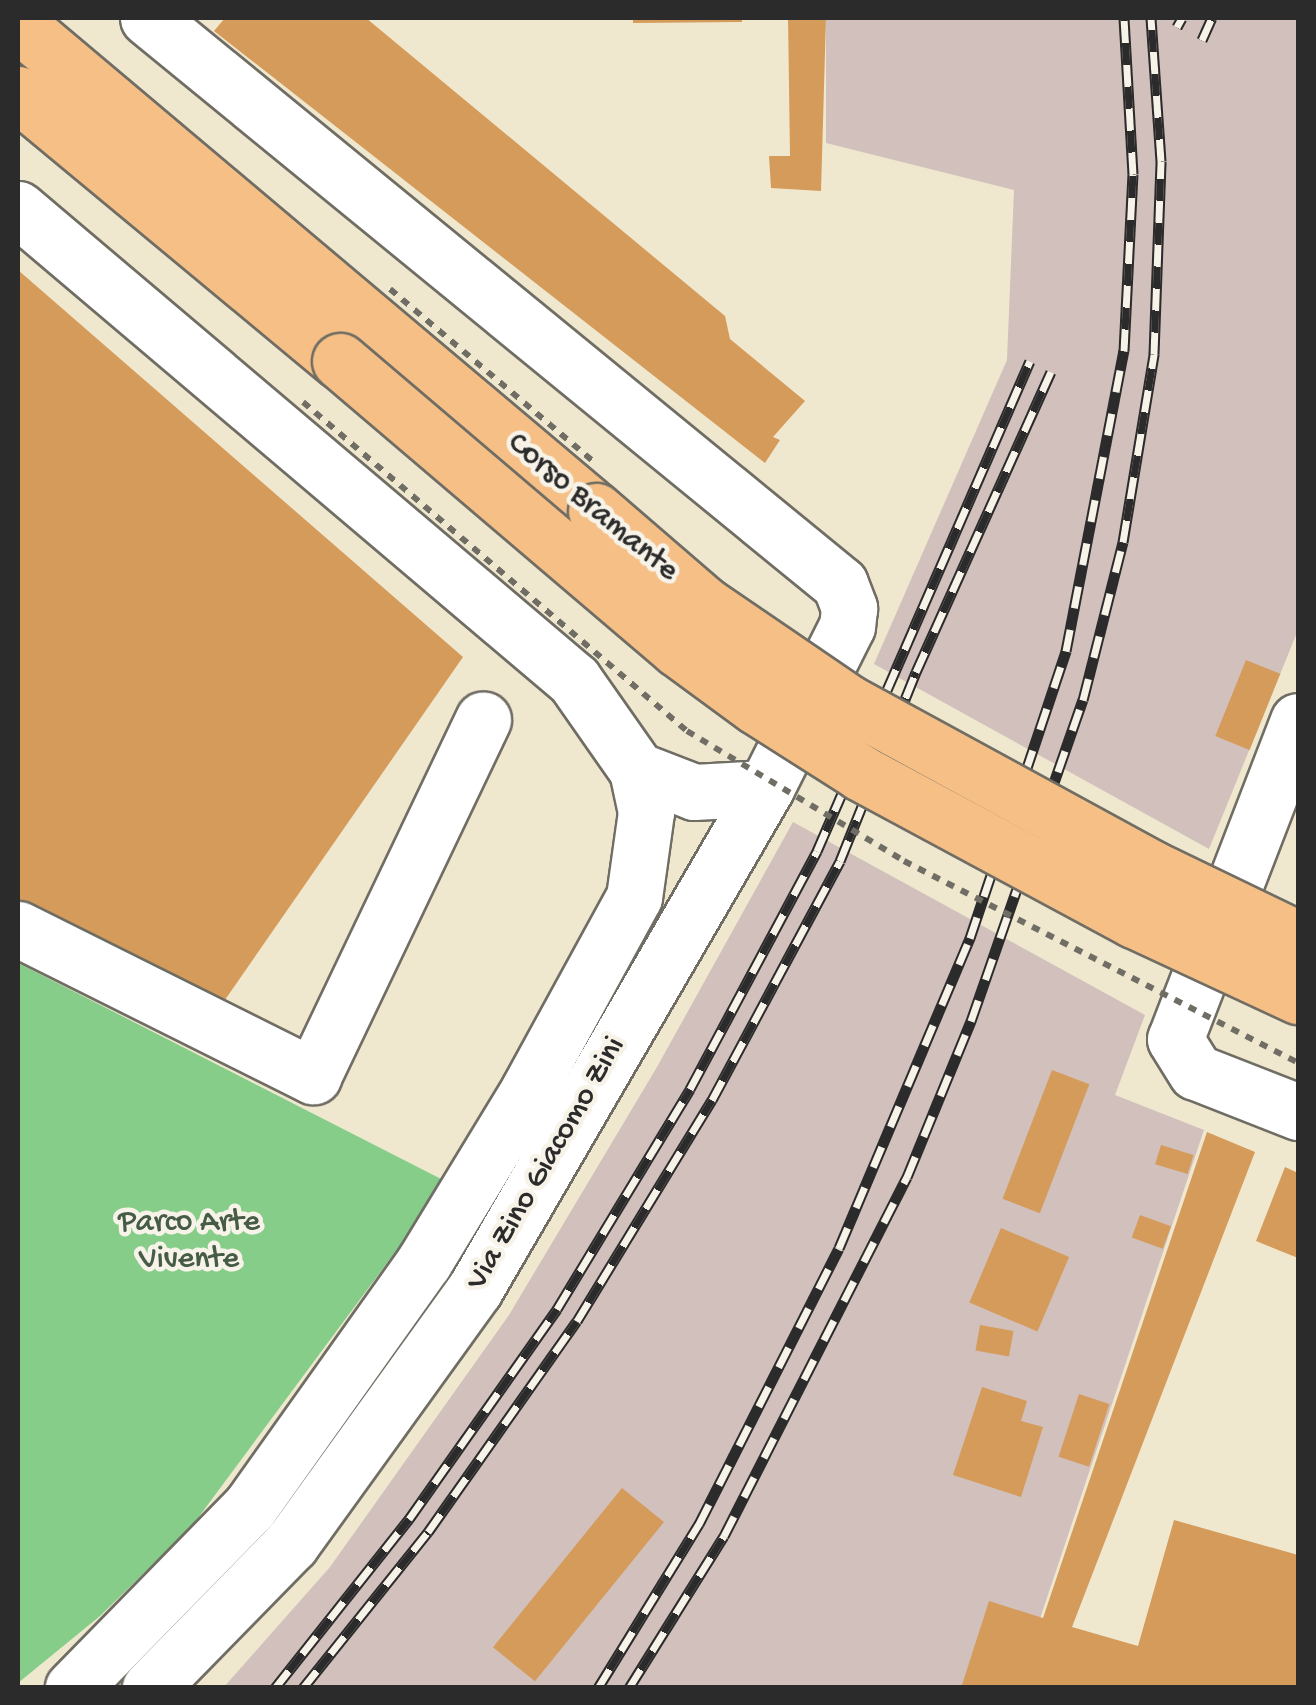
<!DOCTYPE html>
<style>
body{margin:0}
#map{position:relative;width:1316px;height:1705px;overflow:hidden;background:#efe8cf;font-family:"Gochi Hand",sans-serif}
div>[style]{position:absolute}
.industrial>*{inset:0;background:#d1c0bc}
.green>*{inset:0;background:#85cd89}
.building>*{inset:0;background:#d59b5b;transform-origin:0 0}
.roads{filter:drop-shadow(2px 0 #706d64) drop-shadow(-2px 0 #706d64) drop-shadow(0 2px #706d64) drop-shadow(0 -2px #706d64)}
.minor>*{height:55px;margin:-27.5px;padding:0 27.5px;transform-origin:27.5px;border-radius:27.5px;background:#fff}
.major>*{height:55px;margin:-27.5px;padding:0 27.5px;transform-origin:27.5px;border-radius:27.5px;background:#f5bf86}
.rail>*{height:11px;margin-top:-5.5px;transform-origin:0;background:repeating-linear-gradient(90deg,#f7f3e8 0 22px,#2b2b2b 0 44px);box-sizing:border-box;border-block:2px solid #2b2b2b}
.path-bridge>*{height:6px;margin-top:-3px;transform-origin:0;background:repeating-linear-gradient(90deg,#706d64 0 8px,transparent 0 16px)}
.bridges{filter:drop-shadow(2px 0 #706d64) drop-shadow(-2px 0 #706d64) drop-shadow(0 2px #706d64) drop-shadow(0 -2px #706d64)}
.major-bridge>*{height:55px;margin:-27.5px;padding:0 27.5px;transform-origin:27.5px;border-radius:27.5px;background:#f5bf86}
span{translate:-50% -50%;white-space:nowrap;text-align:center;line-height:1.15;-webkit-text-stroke:9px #f7f3e8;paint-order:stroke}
.street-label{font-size:32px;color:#2b2b2b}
.park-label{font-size:32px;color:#465c47}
.frame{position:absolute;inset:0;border:20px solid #2b2b2b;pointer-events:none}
</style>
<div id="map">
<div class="industrial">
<i style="clip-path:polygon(826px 18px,1298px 18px,1298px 630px,1209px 849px,874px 664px,1007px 360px,1014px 190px,826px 143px)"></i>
<i style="clip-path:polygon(793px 822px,1145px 1015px,1115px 1095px,1204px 1130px,1017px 1687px,223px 1688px,330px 1567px,509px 1315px,657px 1067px)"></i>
</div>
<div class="green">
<i style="clip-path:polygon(18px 963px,447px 1182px,192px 1526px,100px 1616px,18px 1683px)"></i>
</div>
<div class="building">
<i style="clip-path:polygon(225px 18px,366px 18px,725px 316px,730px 339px,805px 401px,773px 437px,780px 440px,765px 463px,214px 31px)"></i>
<i style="clip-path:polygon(633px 18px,742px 18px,742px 22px,633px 23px)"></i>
<i style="clip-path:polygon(788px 18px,826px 18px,821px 191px,771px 188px,769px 156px,790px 156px)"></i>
<i style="clip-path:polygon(18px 270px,463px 657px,220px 1007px,18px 908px)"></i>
<i style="left:1246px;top:660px;width:37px;height:82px;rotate:22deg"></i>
<i style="left:1052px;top:1070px;width:40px;height:138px;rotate:21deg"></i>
<i style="clip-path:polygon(1207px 1132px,1255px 1152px,1072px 1627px,1138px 1646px,1174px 1520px,1298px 1555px,1298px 1688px,961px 1688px,989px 1601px,1043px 1618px)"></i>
<i style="left:1161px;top:1145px;width:34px;height:20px;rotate:17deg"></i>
<i style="clip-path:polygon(1285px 1167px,1298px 1173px,1298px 1258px,1256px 1241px)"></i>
<i style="left:1140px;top:1215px;width:33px;height:24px;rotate:20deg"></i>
<i style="left:1001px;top:1228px;width:74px;height:81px;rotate:23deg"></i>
<i style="left:980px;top:1325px;width:34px;height:26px;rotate:10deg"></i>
<i style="clip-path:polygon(982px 1387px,1027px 1401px,1021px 1421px,1043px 1427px,1021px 1497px,953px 1475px)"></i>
<i style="left:1079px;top:1394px;width:32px;height:66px;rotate:18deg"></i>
<i style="left:622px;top:1488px;width:54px;height:205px;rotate:39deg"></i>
</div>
<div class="roads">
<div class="minor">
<i style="left:148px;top:18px;width:894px;rotate:39.28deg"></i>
<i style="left:840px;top:584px;width:26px;rotate:69deg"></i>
<i style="left:849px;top:608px;width:18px;rotate:96deg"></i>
<i style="left:847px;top:626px;width:181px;rotate:116.6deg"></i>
<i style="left:766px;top:788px;width:579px;rotate:120.15deg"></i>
<i style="left:475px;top:1289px;width:314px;rotate:125.8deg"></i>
<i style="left:291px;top:1544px;width:202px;rotate:134.4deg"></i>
<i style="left:18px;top:209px;width:729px;rotate:40.27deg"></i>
<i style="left:574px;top:680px;width:110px;rotate:55deg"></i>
<i style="left:637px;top:770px;width:43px;rotate:77.9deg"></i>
<i style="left:646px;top:812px;width:86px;rotate:98deg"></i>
<i style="left:634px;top:897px;width:221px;rotate:118.7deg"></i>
<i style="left:528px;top:1091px;width:200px;rotate:121.3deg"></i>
<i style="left:424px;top:1262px;width:302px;rotate:125.4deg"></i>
<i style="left:249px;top:1508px;width:252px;rotate:134.4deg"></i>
<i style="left:1298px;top:721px;width:341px;rotate:111.1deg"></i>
<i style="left:1175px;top:1039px;width:39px;rotate:58deg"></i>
<i style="left:1196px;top:1072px;width:110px;rotate:21.4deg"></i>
<i style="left:637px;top:770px;width:61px;rotate:21.1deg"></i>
<i style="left:694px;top:792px;width:72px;rotate:-3.2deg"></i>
<i style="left:18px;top:929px;width:330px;rotate:26.5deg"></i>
<i style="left:313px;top:1076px;width:395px;rotate:-64.5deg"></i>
</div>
<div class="major">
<i style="left:18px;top:24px;width:756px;rotate:40.12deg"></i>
<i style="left:18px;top:94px;width:418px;rotate:39.7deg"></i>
</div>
</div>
<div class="rail">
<i style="left:1177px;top:27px;width:10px;rotate:-61deg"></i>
<i style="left:1202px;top:40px;width:24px;rotate:-66deg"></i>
<i style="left:275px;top:1688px;width:216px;rotate:-51.6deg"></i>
<i style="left:409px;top:1519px;width:257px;rotate:-54.8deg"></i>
<i style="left:557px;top:1309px;width:257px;rotate:-58.8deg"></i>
<i style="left:690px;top:1089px;width:270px;rotate:-61.9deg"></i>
<i style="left:817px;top:851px;width:534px;rotate:-66.51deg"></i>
<i style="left:303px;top:1688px;width:200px;rotate:-51.3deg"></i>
<i style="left:428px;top:1532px;width:258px;rotate:-54.8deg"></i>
<i style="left:577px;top:1321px;width:259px;rotate:-58.6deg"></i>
<i style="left:712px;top:1100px;width:271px;rotate:-61.8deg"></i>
<i style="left:840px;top:861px;width:204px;rotate:-68.1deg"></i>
<i style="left:916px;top:672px;width:329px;rotate:-65.8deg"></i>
<i style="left:598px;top:1688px;width:193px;rotate:-58.4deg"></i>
<i style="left:699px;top:1524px;width:309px;rotate:-63.1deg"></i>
<i style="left:839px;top:1248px;width:337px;rotate:-67.1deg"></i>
<i style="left:970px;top:938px;width:303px;rotate:-71.5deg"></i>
<i style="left:1066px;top:651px;width:306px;rotate:-79.1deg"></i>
<i style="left:1124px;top:351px;width:177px;rotate:-87.1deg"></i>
<i style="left:1133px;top:174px;width:156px;rotate:-93.3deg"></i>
<i style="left:629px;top:1688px;width:179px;rotate:-58deg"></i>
<i style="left:724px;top:1536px;width:403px;rotate:-63deg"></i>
<i style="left:907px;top:1177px;width:169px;rotate:-67.7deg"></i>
<i style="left:971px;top:1021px;width:340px;rotate:-70.8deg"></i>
<i style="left:1083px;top:700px;width:163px;rotate:-75.8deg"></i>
<i style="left:1123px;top:542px;width:191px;rotate:-80.6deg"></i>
<i style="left:1154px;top:354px;width:193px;rotate:-87.9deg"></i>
<i style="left:1161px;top:161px;width:143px;rotate:-94deg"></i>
</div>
<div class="path-bridge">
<i style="left:390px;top:289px;width:269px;rotate:40.3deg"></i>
<i style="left:303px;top:402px;width:506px;rotate:40.59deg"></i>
<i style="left:687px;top:731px;width:253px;rotate:30.9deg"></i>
<i style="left:904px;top:861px;width:443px;rotate:27.1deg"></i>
</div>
<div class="bridges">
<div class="major-bridge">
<i style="left:340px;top:361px;width:443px;rotate:40.4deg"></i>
<i style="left:677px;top:648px;width:98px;rotate:36.3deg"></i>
<i style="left:756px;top:706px;width:125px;rotate:32.5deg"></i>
<i style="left:861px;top:773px;width:310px;rotate:28.3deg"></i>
<i style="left:1134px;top:920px;width:181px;rotate:24.9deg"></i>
<i style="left:596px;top:511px;width:144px;rotate:40.8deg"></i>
<i style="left:705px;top:605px;width:172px;rotate:34.3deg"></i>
<i style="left:847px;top:702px;width:346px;rotate:28.6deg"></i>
<i style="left:1151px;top:868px;width:163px;rotate:25.8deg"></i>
</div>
</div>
<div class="street-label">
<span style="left:592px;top:508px;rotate:40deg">Corso Bramante</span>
<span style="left:547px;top:1164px;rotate:-60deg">Via Zino Giacomo Zini</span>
</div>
<div class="park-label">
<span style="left:189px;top:1242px">Parco Arte<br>Vivente</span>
</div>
<div class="frame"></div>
</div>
